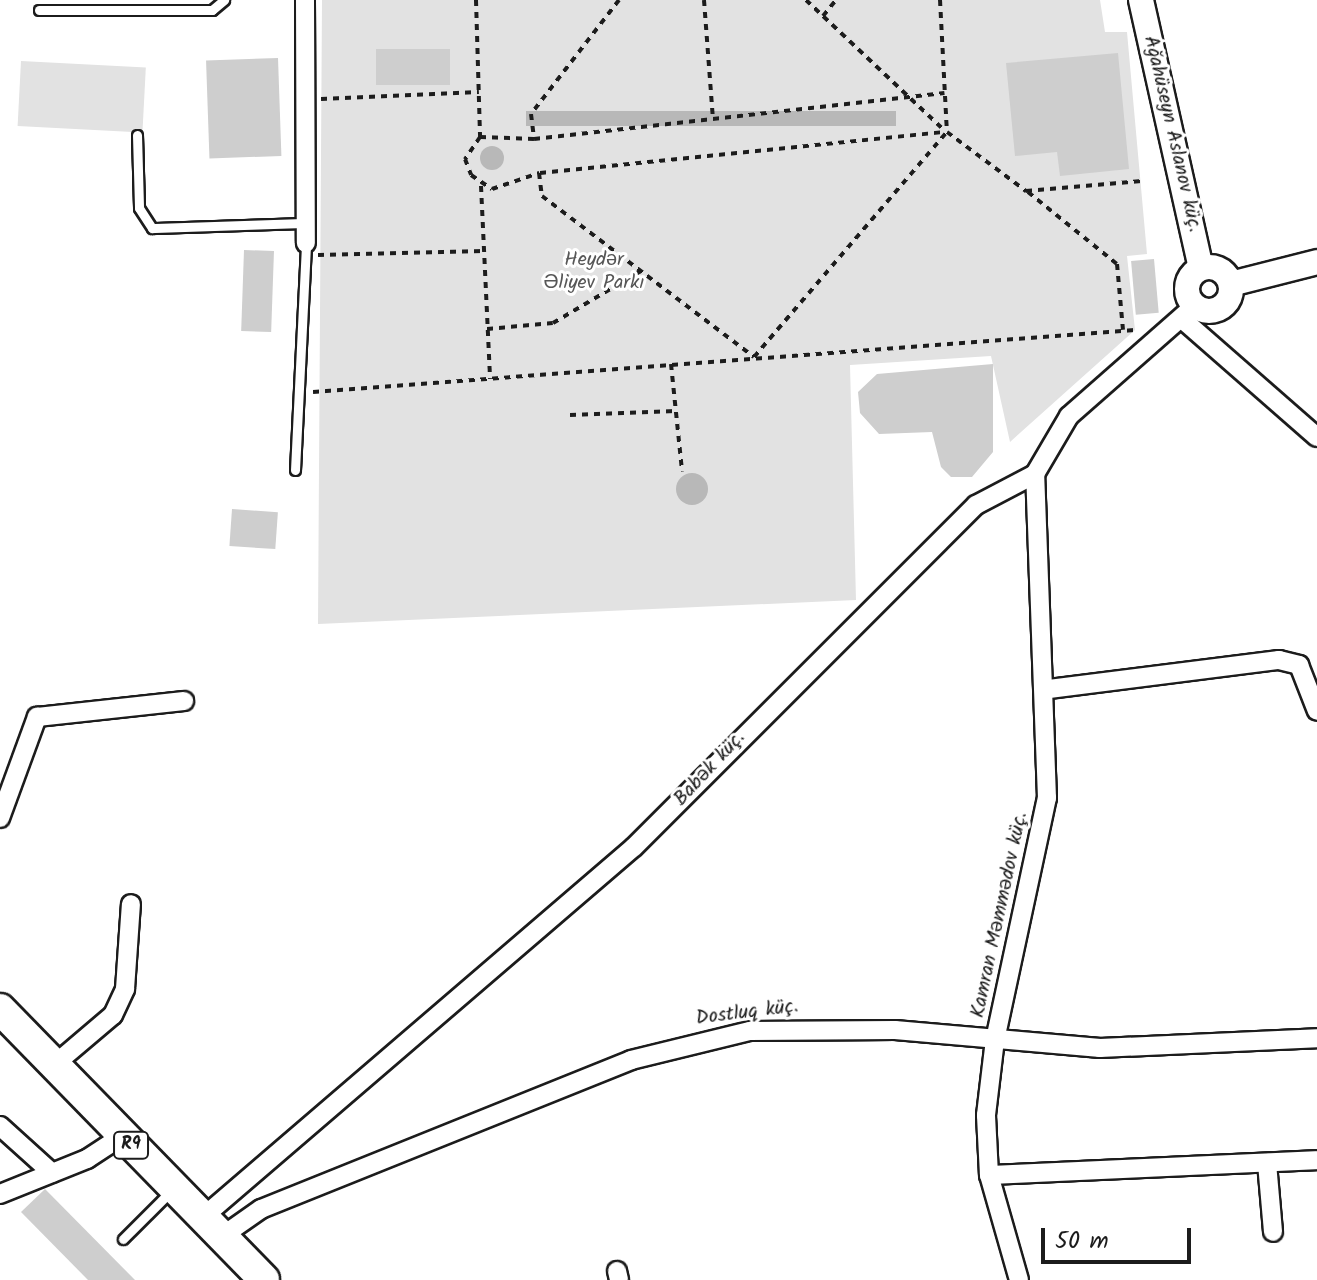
<!DOCTYPE html>
<meta charset="utf-8">
<style>
body{margin:0}
#map{position:relative;width:1317px;height:1280px;overflow:hidden;background:#fff;font-family:Kalam,sans-serif}
div>[style]{position:absolute}
.green>*{inset:0;background:#e2e2e2;transform-origin:0 0}
.water>*{inset:0;background:#b8b8b8;transform-origin:0 0}
.round{border-radius:50%}
.building>*{inset:0;background:#cecece;transform-origin:0 0}
.path>*{height:4px;margin-top:-2px;transform-origin:0;background:repeating-linear-gradient(90deg,#1c1c1c 0 6px,transparent 0 12px)}
.roads{filter:drop-shadow(2px 0 #1c1c1c) drop-shadow(-2px 0 #1c1c1c) drop-shadow(0 2px #1c1c1c) drop-shadow(0 -2px #1c1c1c)}
.service>*{height:9px;margin:-4.5px;padding:0 4.5px;transform-origin:4.5px;border-radius:4.5px;background:#fff}
.minor>*{height:18px;margin:-9px;padding:0 9px;transform-origin:9px;border-radius:9px;background:#fff}
.tertiary>*{height:24px;margin:-12px;padding:0 12px;transform-origin:12px;border-radius:12px;background:#fff}
.tertiary>.ring{margin:-12px;padding:0;box-sizing:content-box;background:none;border:24px solid #fff;border-radius:50%}
.primary>*{height:30px;margin:-15px;padding:0 15px;transform-origin:15px;border-radius:15px;background:#fff}
span{translate:-50% -50%;white-space:nowrap;text-align:center;line-height:1.15;-webkit-text-stroke:6px #fff;paint-order:stroke}
.shield-label span{padding:2px 6px;background:#fff;border:2px solid;border-radius:6px;-webkit-text-stroke-width:0}
.shield-label{font-size:18px;color:#1c1c1c;font-weight:700}
.street-label{font-size:20px;color:#1c1c1c}
.park-label{font-size:20px;color:#575757}
.scale{position:absolute;left:1041px;top:1228px;width:150px;height:36px;box-sizing:border-box;border:4px solid #1c1c1c;border-top:0;padding-left:10px;font-size:24px;line-height:28px;white-space:nowrap;color:#1c1c1c;-webkit-text-stroke:6px #fff;paint-order:stroke}
</style>
<div id="map">
<div class="green">
<i style="clip-path:polygon(322px 0,1100px 0,1105px 32px,1127px 32px,1147px 254px,1127px 256px,1135px 330px,1010px 442px,991px 356px,850px 365px,856px 600px,318px 624px)"></i>
<i style="left:21px;top:61px;width:125px;height:65px;rotate:3deg"></i>
</div>
<div class="water">
<i style="left:896px;top:111px;width:15px;height:370px;rotate:90deg"></i>
<i class="round" style="left:480px;top:146px;width:24px;height:24px"></i>
<i class="round" style="left:676px;top:473px;width:32px;height:32px"></i>
</div>
<div class="building">
<i style="left:376px;top:49px;width:74px;height:36px"></i>
<i style="clip-path:polygon(1118px 53px,1129px 169px,1060px 176px,1057px 152px,1015px 156px,1006px 63px)"></i>
<i style="left:278px;top:58px;width:98px;height:72px;rotate:88deg"></i>
<i style="left:244px;top:250px;width:30px;height:81px;rotate:2deg"></i>
<i style="left:1154px;top:259px;width:54px;height:23px;rotate:85deg"></i>
<i style="clip-path:polygon(993px 364px,993px 452px,972px 477px,951px 477px,941px 467px,932px 432px,879px 434px,860px 413px,858px 392px,877px 374px)"></i>
<i style="left:232px;top:509px;width:46px;height:37px;rotate:4deg"></i>
<i style="clip-path:polygon(45px 1189px,135px 1280px,88px 1280px,21px 1212px)"></i>
</div>
<div class="path">
<i style="left:476px;top:0;width:137px;rotate:88.3deg"></i>
<i style="left:619px;top:0;width:144px;rotate:127.7deg"></i>
<i style="left:531px;top:114px;width:25px;rotate:83deg"></i>
<i style="left:534px;top:139px;width:54px;rotate:-177.9deg"></i>
<i style="left:480px;top:137px;width:27px;rotate:124deg"></i>
<i style="left:465px;top:159px;width:17px;rotate:69deg"></i>
<i style="left:471px;top:175px;width:25px;rotate:34deg"></i>
<i style="left:492px;top:189px;width:50px;rotate:-18.8deg"></i>
<i style="left:539px;top:173px;width:23px;rotate:83deg"></i>
<i style="left:542px;top:196px;width:266px;rotate:37.2deg"></i>
<i style="left:754px;top:357px;width:296px;rotate:-49.4deg"></i>
<i style="left:704px;top:0;width:119px;rotate:85.7deg"></i>
<i style="left:806px;top:0;width:191px;rotate:43.3deg"></i>
<i style="left:940px;top:0;width:132px;rotate:87deg"></i>
<i style="left:947px;top:132px;width:99px;rotate:36.8deg"></i>
<i style="left:1026px;top:191px;width:116px;rotate:-4.9deg"></i>
<i style="left:823px;top:16px;width:21px;rotate:-51deg"></i>
<i style="left:321px;top:99px;width:158px;rotate:-2.5deg"></i>
<i style="left:534px;top:139px;width:413px;rotate:-6.4deg"></i>
<i style="left:540px;top:173px;width:407px;rotate:-5.8deg"></i>
<i style="left:481px;top:186px;width:193px;rotate:87.3deg"></i>
<i style="left:1028px;top:192px;width:114px;rotate:39deg"></i>
<i style="left:1117px;top:264px;width:66px;rotate:84.8deg"></i>
<i style="left:318px;top:255px;width:166px;rotate:-1.4deg"></i>
<i style="left:487px;top:329px;width:66px;rotate:-5.2deg"></i>
<i style="left:553px;top:323px;width:102px;rotate:-30.6deg"></i>
<i style="left:671px;top:364px;width:108px;rotate:84.1deg"></i>
<i style="left:313px;top:392px;width:824px;rotate:-4.31deg"></i>
<i style="left:570px;top:415px;width:106px;rotate:-2.2deg"></i>
</div>
<div class="roads">
<div class="service">
<i style="left:39px;top:10px;width:173px"></i>
<i style="left:212px;top:10px;width:16px;rotate:-40deg"></i>
<i style="left:137px;top:135px;width:73px;rotate:88.4deg"></i>
<i style="left:139px;top:208px;width:24px;rotate:57deg"></i>
<i style="left:152px;top:228px;width:154px;rotate:-1.9deg"></i>
<i style="left:295px;top:470px;width:227px;rotate:-87.2deg"></i>
<i style="left:123px;top:1239px;width:68px;rotate:-45deg"></i>
</div>
<div class="minor">
<i style="left:305px;top:0;width:243px;rotate:89.8deg"></i>
<i style="left:1182px;top:319px;width:179px;rotate:41.2deg"></i>
<i style="left:1049px;top:689px;width:232px;rotate:-7.2deg"></i>
<i style="left:1279px;top:660px;width:21px;rotate:14deg"></i>
<i style="left:1299px;top:665px;width:49px;rotate:68.6deg"></i>
<i style="left:0;top:818px;width:108px;rotate:-69.9deg"></i>
<i style="left:37px;top:717px;width:148px;rotate:-6.2deg"></i>
<i style="left:54px;top:1065px;width:77px;rotate:-40.3deg"></i>
<i style="left:113px;top:1015px;width:29px;rotate:-65deg"></i>
<i style="left:125px;top:989px;width:85px;rotate:-86deg"></i>
<i style="left:0;top:1126px;width:70px;rotate:42.1deg"></i>
<i style="left:1267px;top:1163px;width:69px;rotate:85deg"></i>
<i style="left:989px;top:1175px;width:328px;rotate:-2.6deg"></i>
<i style="left:0;top:1194px;width:94px;rotate:-21.9deg"></i>
<i style="left:87px;top:1159px;width:42px;rotate:-33.3deg"></i>
<i style="left:202px;top:1218px;width:569px;rotate:-40.66deg"></i>
<i style="left:634px;top:847px;width:484px;rotate:-45deg"></i>
<i style="left:976px;top:505px;width:67px;rotate:-27.7deg"></i>
<i style="left:221px;top:1237px;width:49px;rotate:-35deg"></i>
<i style="left:261px;top:1209px;width:399px;rotate:-21.9deg"></i>
<i style="left:631px;top:1060px;width:122px;rotate:-13.7deg"></i>
<i style="left:750px;top:1031px;width:145px;rotate:-0.4deg"></i>
<i style="left:895px;top:1030px;width:206px;rotate:5deg"></i>
<i style="left:1100px;top:1048px;width:217px;rotate:-2.6deg"></i>
<i style="left:617px;top:1271px;width:9px;rotate:77deg"></i>
<i style="left:1019px;top:1280px;width:109px;rotate:-105.9deg"></i>
<i style="left:989px;top:1175px;width:60px;rotate:-92.9deg"></i>
<i style="left:986px;top:1115px;width:76px;rotate:-83.2deg"></i>
<i style="left:995px;top:1040px;width:248px;rotate:-77.9deg"></i>
<i style="left:1047px;top:798px;width:324px;rotate:-92.1deg"></i>
<i style="left:1035px;top:474px;width:67px;rotate:-59.6deg"></i>
<i style="left:1069px;top:416px;width:167px;rotate:-41.3deg"></i>
</div>
<div class="tertiary">
<i style="left:1141px;top:0;width:275px;rotate:77.4deg"></i>
<i class="ring" style="left:1187px;top:267px;width:20px;height:20px"></i>
<i style="left:1231px;top:284px;width:89px;rotate:-14.3deg"></i>
</div>
<div class="primary">
<i style="left:0;top:1009px;width:378px;rotate:45.7deg"></i>
</div>
</div>
<div class="shield-label">
<span style="left:131px;top:1145px">R9</span>
</div>
<div class="street-label">
<span style="left:1172px;top:134px;rotate:77deg">Ağahüseyn Aslanov küç.</span>
<span style="left:710px;top:769px;rotate:-47deg">Babək küç.</span>
<span style="left:1000px;top:915px;rotate:-78deg">Kamran Məmmədov küç.</span>
<span style="left:747px;top:1013px;rotate:-7deg">Dostluq küç.</span>
</div>
<div class="park-label">
<span style="left:594px;top:272px">Heydər<br>Əliyev Parkı</span>
</div>
<div class="scale">50 m</div>
</div>
